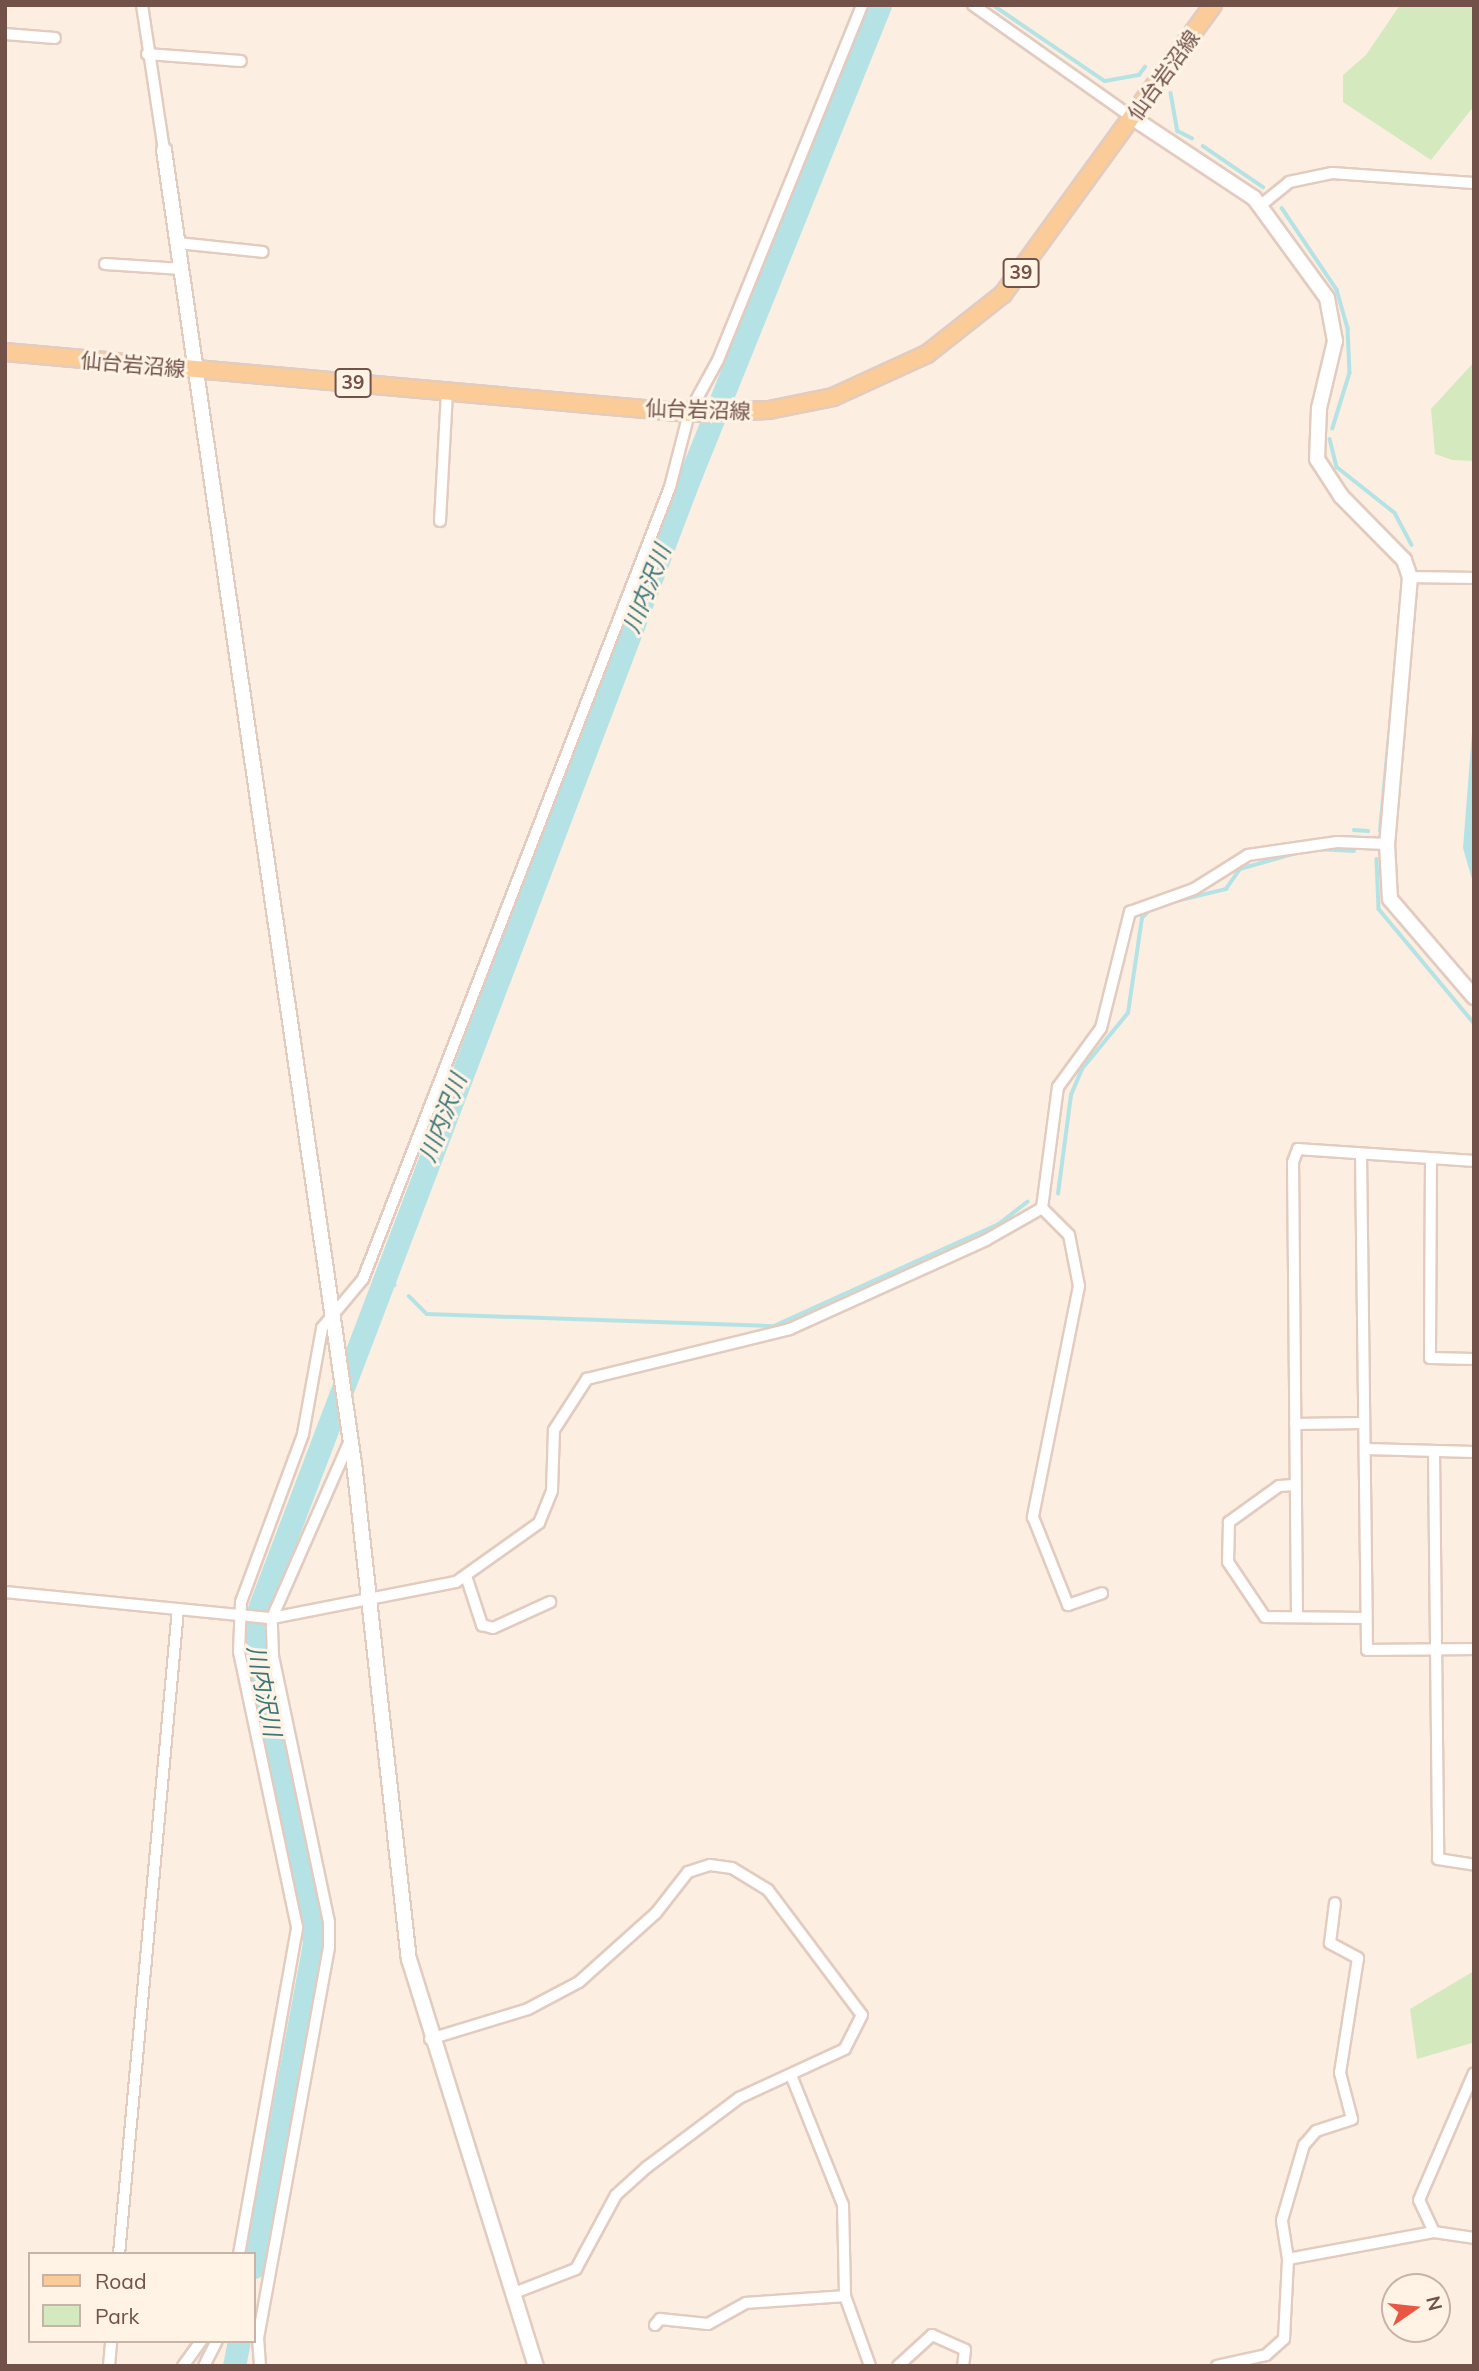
<!DOCTYPE html>
<meta charset="utf-8">
<style>
body{margin:0}
#map{position:relative;width:1479px;height:2371px;overflow:hidden;background:#fceee0;font-family:Mulish,"Noto Sans JP",sans-serif}
div>[style]{position:absolute}
.green>*{inset:0;background:#d5e9bf}
.water>*{inset:0;background:#b5e3e5}
.stream>*{height:3.5px;margin:-1.75px;padding:0 1.75px;transform-origin:1.75px;border-radius:1.75px;background:#b5e3e5}
.river>*{height:23px;margin:-11.5px;padding:0 11.5px;transform-origin:11.5px;border-radius:11.5px;background:#b5e3e5}
.roads{filter:drop-shadow(2px 0 #e2cbbf) drop-shadow(-2px 0 #e2cbbf) drop-shadow(0 2px #e2cbbf) drop-shadow(0 -2px #e2cbbf)}
.street>*{height:10px;margin:-5px;padding:0 5px;transform-origin:5px;border-radius:5px;background:#fff}
.secondary>*{height:14px;margin:-7px;padding:0 7px;transform-origin:7px;border-radius:7px;background:#fff}
.primary>*{height:16px;margin:-8px;padding:0 8px;transform-origin:8px;border-radius:8px;background:#fbcc98}
span{translate:-50% -50%;white-space:nowrap;text-align:center;line-height:1.15;-webkit-text-stroke:6px #fff3e6;paint-order:stroke}
.shield-label span{padding:2px 5px;background:#fff3e6;border:2px solid;border-radius:5px;-webkit-text-stroke-width:0}
.shield-label{font-size:19px;color:#725248;font-weight:700}
.street-label{font-size:21px;color:#725248}
.water-label{font-size:23px;color:#3c7578;font-style:italic}
.frame{position:absolute;inset:0;border:7px solid #725248;pointer-events:none}
.legend{position:absolute;left:28px;top:2252px;width:228px;height:91px;box-sizing:border-box;background:#fff3e6;border:2px solid #c7b3a7;margin:0;padding:9px 12px;list-style:none;font-size:21px;color:#725248}
.legend li{display:flex;align-items:center;gap:14px;height:35px}
.legend b{width:35px;border:2px solid #c7b3a7}
.north{position:absolute;left:1381px;top:2273px;width:70px;height:70px;box-sizing:border-box;background:#fff3e6;border:2px solid #c7b3a7;border-radius:50%;rotate:76deg;font-size:19px;font-weight:700;line-height:28px;text-align:center;color:#725248}
.north::after{content:'';display:block;margin:auto;width:24px;height:32px;background:#e75744;clip-path:polygon(50% 0,100% 100%,50% 72%,0 100%)}
</style>
<div id="map">
<div class="green">
<i style="clip-path:polygon(1400px 5px,1474px 5px,1474px 106px,1431px 160px,1343px 102px,1343px 75px,1366px 55px)"></i>
<i style="clip-path:polygon(1474px 362px,1474px 461px,1452px 460px,1435px 454px,1431px 409px)"></i>
<i style="clip-path:polygon(1474px 1971px,1472px 2043px,1417px 2059px,1410px 2009px)"></i>
</div>
<div class="water">
<i style="clip-path:polygon(1474px 707px,1474px 886px,1463px 848px)"></i>
</div>
<div class="stream">
<i style="left:993px;top:5px;width:135px;rotate:34.2deg"></i>
<i style="left:1105px;top:81px;width:35px;rotate:-10deg"></i>
<i style="left:1139px;top:75px;width:10px;rotate:-53deg"></i>
<i style="left:1171px;top:93px;width:39px;rotate:80deg"></i>
<i style="left:1178px;top:131px;width:16px;rotate:27deg"></i>
<i style="left:1203px;top:146px;width:73px;rotate:34.3deg"></i>
<i style="left:1282px;top:208px;width:99px;rotate:56.1deg"></i>
<i style="left:1337px;top:290px;width:40px;rotate:74deg"></i>
<i style="left:1348px;top:328px;width:45px;rotate:87.5deg"></i>
<i style="left:1350px;top:373px;width:58px;rotate:107.2deg"></i>
<i style="left:1330px;top:439px;width:29px;rotate:76deg"></i>
<i style="left:1337px;top:467px;width:74px;rotate:38.4deg"></i>
<i style="left:1395px;top:513px;width:36px;rotate:62deg"></i>
<i style="left:1354px;top:830px;width:14px;rotate:4deg"></i>
<i style="left:1380px;top:831px;width:96px;rotate:-84.6deg"></i>
<i style="left:1318px;top:849px;width:36px;rotate:3deg"></i>
<i style="left:1377px;top:859px;width:50px;rotate:87.7deg"></i>
<i style="left:1379px;top:909px;width:148px;rotate:50.2deg"></i>
<i style="left:1164px;top:904px;width:64px;rotate:-13.6deg"></i>
<i style="left:1226px;top:889px;width:24px;rotate:-55deg"></i>
<i style="left:1240px;top:869px;width:66px;rotate:-15.9deg"></i>
<i style="left:1058px;top:1194px;width:100px;rotate:-82.5deg"></i>
<i style="left:1071px;top:1095px;width:28px;rotate:-67deg"></i>
<i style="left:1082px;top:1069px;width:72px;rotate:-50.6deg"></i>
<i style="left:1128px;top:1013px;width:96px;rotate:-81.6deg"></i>
<i style="left:1142px;top:918px;width:13px;rotate:-45deg"></i>
<i style="left:382px;top:1277px;width:15px;rotate:32deg"></i>
<i style="left:409px;top:1296px;width:25px;rotate:45deg"></i>
<i style="left:427px;top:1314px;width:347px;rotate:2deg"></i>
<i style="left:774px;top:1326px;width:247px;rotate:-24.4deg"></i>
<i style="left:999px;top:1224px;width:36px;rotate:-38deg"></i>
</div>
<div class="river">
<i style="left:254px;top:2267px;width:330px;rotate:-79.5deg"></i>
<i style="left:314px;top:1942px;width:321px;rotate:-101.1deg"></i>
<i style="left:252px;top:1627px;width:1234px;rotate:-69.16deg"></i>
<i style="left:691px;top:474px;width:506px;rotate:-68.05deg"></i>
<i style="left:234px;top:2366px;width:25px;rotate:-79deg"></i>
</div>
<div class="roads">
<div class="street">
<i style="left:142px;top:5px;width:147px;rotate:81.4deg"></i>
<i style="left:973px;top:5px;width:196px;rotate:35.2deg"></i>
<i style="left:5px;top:34px;width:50px;rotate:4.6deg"></i>
<i style="left:147px;top:54px;width:94px;rotate:4.3deg"></i>
<i style="left:1261px;top:205px;width:36px;rotate:-39deg"></i>
<i style="left:1289px;top:182px;width:44px;rotate:-11.8deg"></i>
<i style="left:1332px;top:173px;width:142px;rotate:4deg"></i>
<i style="left:178px;top:243px;width:85px;rotate:6deg"></i>
<i style="left:105px;top:264px;width:77px;rotate:3.7deg"></i>
<i style="left:440px;top:521px;width:129px;rotate:-86.9deg"></i>
<i style="left:1410px;top:577px;width:64px;rotate:0.9deg"></i>
<i style="left:1361px;top:1154px;width:496px;rotate:89.3deg"></i>
<i style="left:1367px;top:1650px;width:107px;rotate:-0.5deg"></i>
<i style="left:1431px;top:1159px;width:199px;rotate:90.3deg"></i>
<i style="left:1430px;top:1358px;width:44px;rotate:1.3deg"></i>
<i style="left:1042px;top:1208px;width:38px;rotate:45deg"></i>
<i style="left:1069px;top:1235px;width:52px;rotate:78.9deg"></i>
<i style="left:1079px;top:1286px;width:236px;rotate:101.3deg"></i>
<i style="left:1033px;top:1517px;width:95px;rotate:68.3deg"></i>
<i style="left:1068px;top:1605px;width:36px;rotate:-19deg"></i>
<i style="left:1295px;top:1424px;width:69px;rotate:-0.8deg"></i>
<i style="left:1366px;top:1449px;width:108px;rotate:1.6deg"></i>
<i style="left:1434px;top:1451px;width:408px;rotate:89.4deg"></i>
<i style="left:1438px;top:1859px;width:36px;rotate:9deg"></i>
<i style="left:1294px;top:1485px;width:15px;rotate:176deg"></i>
<i style="left:1279px;top:1486px;width:62px;rotate:144.2deg"></i>
<i style="left:1229px;top:1522px;width:40px;rotate:91.4deg"></i>
<i style="left:1228px;top:1562px;width:66px;rotate:56.1deg"></i>
<i style="left:1265px;top:1617px;width:99px;rotate:0.6deg"></i>
<i style="left:466px;top:1576px;width:52px;rotate:71.9deg"></i>
<i style="left:482px;top:1625px;width:11px;rotate:15deg"></i>
<i style="left:493px;top:1628px;width:63px;rotate:-24.5deg"></i>
<i style="left:5px;top:1592px;width:268px;rotate:5.6deg"></i>
<i style="left:272px;top:1618px;width:187px;rotate:-11.1deg"></i>
<i style="left:456px;top:1582px;width:102px;rotate:-35.4deg"></i>
<i style="left:539px;top:1523px;width:35px;rotate:-68deg"></i>
<i style="left:552px;top:1490px;width:60px;rotate:-88.1deg"></i>
<i style="left:554px;top:1430px;width:61px;rotate:-57.1deg"></i>
<i style="left:587px;top:1379px;width:209px;rotate:-13.8deg"></i>
<i style="left:790px;top:1329px;width:215px;rotate:-24.4deg"></i>
<i style="left:986px;top:1240px;width:64px;rotate:-29.7deg"></i>
<i style="left:1042px;top:1208px;width:122px;rotate:-82.5deg"></i>
<i style="left:1058px;top:1087px;width:73px;rotate:-53.9deg"></i>
<i style="left:1101px;top:1028px;width:120px;rotate:-76deg"></i>
<i style="left:1130px;top:912px;width:68px;rotate:-19.8deg"></i>
<i style="left:1194px;top:889px;width:64px;rotate:-32.2deg"></i>
<i style="left:1248px;top:855px;width:90px;rotate:-8.3deg"></i>
<i style="left:1337px;top:842px;width:50px;rotate:2.3deg"></i>
<i style="left:1297px;top:1617px;width:455px;rotate:-90.5deg"></i>
<i style="left:1293px;top:1162px;width:14px;rotate:-69deg"></i>
<i style="left:1298px;top:1149px;width:176px;rotate:3.9deg"></i>
<i style="left:430px;top:2039px;width:102px;rotate:-17deg"></i>
<i style="left:528px;top:2009px;width:58px;rotate:-27.9deg"></i>
<i style="left:579px;top:1982px;width:103px;rotate:-41.9deg"></i>
<i style="left:656px;top:1913px;width:52px;rotate:-52deg"></i>
<i style="left:688px;top:1872px;width:23px;rotate:-18deg"></i>
<i style="left:710px;top:1865px;width:22px;rotate:8deg"></i>
<i style="left:732px;top:1868px;width:42px;rotate:31.4deg"></i>
<i style="left:768px;top:1890px;width:156px;rotate:53.1deg"></i>
<i style="left:862px;top:2015px;width:38px;rotate:117deg"></i>
<i style="left:845px;top:2049px;width:117px;rotate:155.2deg"></i>
<i style="left:739px;top:2098px;width:115px;rotate:143.1deg"></i>
<i style="left:647px;top:2167px;width:42px;rotate:137.9deg"></i>
<i style="left:616px;top:2195px;width:84px;rotate:118.4deg"></i>
<i style="left:576px;top:2269px;width:66px;rotate:158.8deg"></i>
<i style="left:791px;top:2075px;width:140px;rotate:68.2deg"></i>
<i style="left:843px;top:2205px;width:91px;rotate:88.7deg"></i>
<i style="left:845px;top:2296px;width:74px;rotate:70.3deg"></i>
<i style="left:1434px;top:2232px;width:35px;rotate:-115deg"></i>
<i style="left:1419px;top:2200px;width:138px;rotate:-66.6deg"></i>
<i style="left:119px;top:2254px;width:648px;rotate:-84.77deg"></i>
<i style="left:239px;top:2254px;width:332px;rotate:-79.9deg"></i>
<i style="left:297px;top:1927px;width:281px;rotate:-101.9deg"></i>
<i style="left:239px;top:1652px;width:50px;rotate:-87.7deg"></i>
<i style="left:241px;top:1602px;width:179px;rotate:-69.7deg"></i>
<i style="left:303px;top:1434px;width:108px;rotate:-79.8deg"></i>
<i style="left:322px;top:1328px;width:64px;rotate:-50.1deg"></i>
<i style="left:363px;top:1279px;width:849px;rotate:-68.81deg"></i>
<i style="left:670px;top:487px;width:76px;rotate:-75.6deg"></i>
<i style="left:689px;top:413px;width:60px;rotate:-61.3deg"></i>
<i style="left:718px;top:360px;width:383px;rotate:-67.9deg"></i>
<i style="left:1288px;top:2259px;width:148px;rotate:-10.5deg"></i>
<i style="left:1434px;top:2232px;width:40px;rotate:8.5deg"></i>
<i style="left:655px;top:2325px;width:8px;rotate:-50deg"></i>
<i style="left:660px;top:2319px;width:48px;rotate:5.9deg"></i>
<i style="left:708px;top:2324px;width:43px;rotate:-28.9deg"></i>
<i style="left:746px;top:2303px;width:99px;rotate:-4deg"></i>
<i style="left:109px;top:2366px;width:25px;rotate:-85deg"></i>
<i style="left:183px;top:2366px;width:31px;rotate:-54deg"></i>
<i style="left:204px;top:2366px;width:28px;rotate:-63deg"></i>
<i style="left:260px;top:2366px;width:28px;rotate:-94deg"></i>
<i style="left:258px;top:2338px;width:397px;rotate:-79.7deg"></i>
<i style="left:329px;top:1947px;width:25px;rotate:-90deg"></i>
<i style="left:329px;top:1922px;width:272px;rotate:-101.9deg"></i>
<i style="left:273px;top:1656px;width:38px;rotate:-92deg"></i>
<i style="left:272px;top:1618px;width:194px;rotate:-66.3deg"></i>
<i style="left:898px;top:2366px;width:46px;rotate:-42.4deg"></i>
<i style="left:932px;top:2335px;width:36px;rotate:24deg"></i>
<i style="left:965px;top:2350px;width:16px;rotate:97deg"></i>
<i style="left:1217px;top:2366px;width:50px;rotate:-12.7deg"></i>
<i style="left:1266px;top:2355px;width:24px;rotate:-42deg"></i>
<i style="left:1284px;top:2339px;width:80px;rotate:-87.1deg"></i>
<i style="left:1288px;top:2259px;width:39px;rotate:-99deg"></i>
<i style="left:1282px;top:2220px;width:78px;rotate:-73.7deg"></i>
<i style="left:1304px;top:2145px;width:18px;rotate:-49deg"></i>
<i style="left:1316px;top:2131px;width:38px;rotate:-18deg"></i>
<i style="left:1352px;top:2119px;width:48px;rotate:-104.6deg"></i>
<i style="left:1340px;top:2073px;width:116px;rotate:-81.1deg"></i>
<i style="left:1358px;top:1958px;width:32px;rotate:-152deg"></i>
<i style="left:1330px;top:1943px;width:40px;rotate:-82.9deg"></i>
</div>
<div class="secondary">
<i style="left:1133px;top:118px;width:145px;rotate:33.5deg"></i>
<i style="left:1254px;top:198px;width:124px;rotate:53.9deg"></i>
<i style="left:1327px;top:298px;width:44px;rotate:79.5deg"></i>
<i style="left:1335px;top:341px;width:69px;rotate:103.4deg"></i>
<i style="left:1319px;top:408px;width:51px;rotate:92.2deg"></i>
<i style="left:1317px;top:459px;width:44px;rotate:57deg"></i>
<i style="left:1341px;top:496px;width:90px;rotate:45.5deg"></i>
<i style="left:1404px;top:560px;width:18px;rotate:71deg"></i>
<i style="left:1410px;top:577px;width:268px;rotate:94.9deg"></i>
<i style="left:1387px;top:844px;width:55px;rotate:86.9deg"></i>
<i style="left:1390px;top:899px;width:129px;rotate:49.4deg"></i>
<i style="left:164px;top:150px;width:1327px;rotate:81.77deg"></i>
<i style="left:354px;top:1463px;width:499px;rotate:83.7deg"></i>
<i style="left:409px;top:1959px;width:426px;rotate:72.7deg"></i>
</div>
<div class="primary">
<i style="left:5px;top:352px;width:687px;rotate:5.1deg"></i>
<i style="left:689px;top:413px;width:80px;rotate:-2.1deg"></i>
<i style="left:769px;top:410px;width:65px;rotate:-11.5deg"></i>
<i style="left:833px;top:397px;width:103px;rotate:-24.6deg"></i>
<i style="left:927px;top:354px;width:97px;rotate:-38.3deg"></i>
<i style="left:1003px;top:294px;width:357px;rotate:-54deg"></i>
</div>
</div>
<div class="shield-label">
<span style="left:1021px;top:273px">39</span>
<span style="left:353px;top:383px">39</span>
</div>
<div class="street-label">
<span style="left:1163px;top:75px;rotate:-54deg">仙台岩沼線</span>
<span style="left:133px;top:364px;rotate:5deg">仙台岩沼線</span>
<span style="left:698px;top:409px;rotate:2deg">仙台岩沼線</span>
</div>
<div class="water-label">
<span style="left:647px;top:589px;rotate:-69deg">川内沢川</span>
<span style="left:443px;top:1118px;rotate:-69deg">川内沢川</span>
<span style="left:264px;top:1691px;rotate:79deg">川内沢川</span>
</div>
<div class="frame"></div>
<ul class="legend">
<li><b style="height:9px;background:#fbcc98"></b>Road</li>
<li><b style="height:19px;background:#d5e9bf"></b>Park</li>
</ul>
<div class="north">N</div>
</div>
